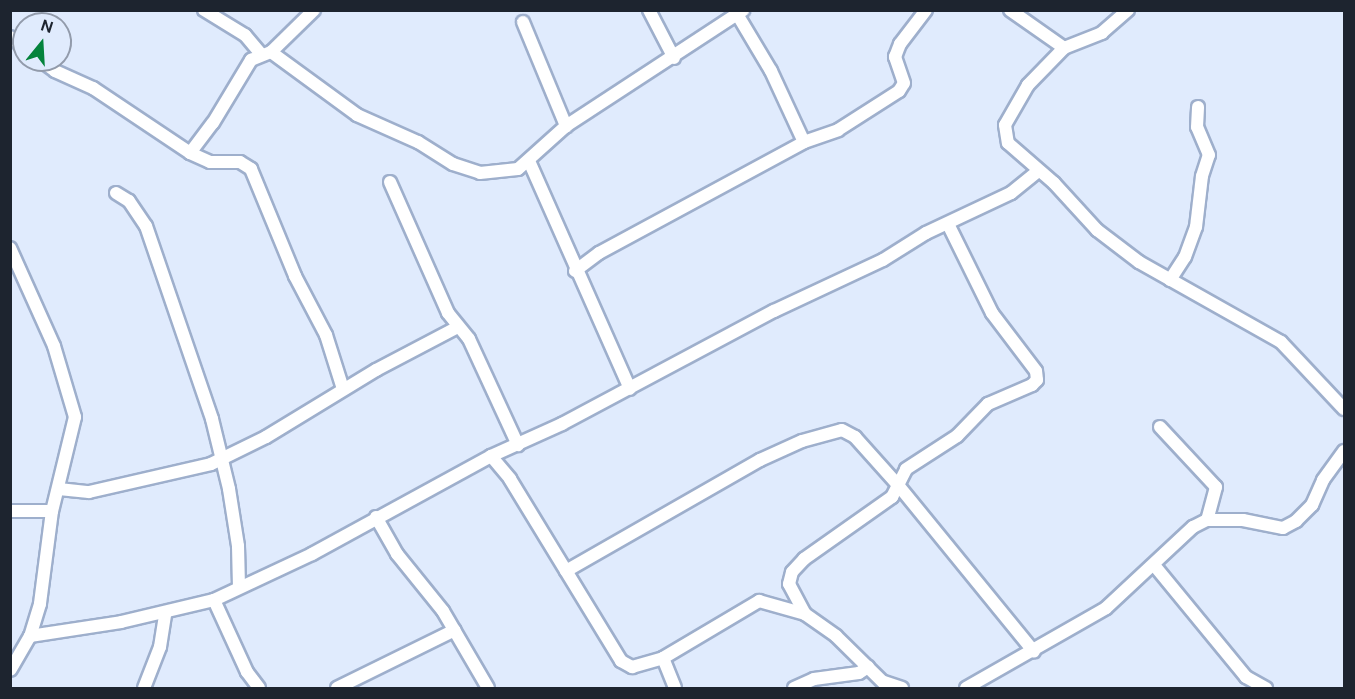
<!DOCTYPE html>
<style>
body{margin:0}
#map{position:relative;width:1355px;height:699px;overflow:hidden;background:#e0ebfd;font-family:"DM Sans",sans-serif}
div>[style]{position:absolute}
.roads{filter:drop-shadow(2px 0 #9eafcc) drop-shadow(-2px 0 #9eafcc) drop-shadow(0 2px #9eafcc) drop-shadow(0 -2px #9eafcc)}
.street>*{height:12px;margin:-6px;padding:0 6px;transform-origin:6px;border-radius:6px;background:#fff}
span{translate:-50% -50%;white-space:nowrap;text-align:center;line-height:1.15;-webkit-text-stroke:5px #e0ebfd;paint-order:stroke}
.frame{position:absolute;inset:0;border:12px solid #1d242f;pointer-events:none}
.north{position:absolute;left:12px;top:12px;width:60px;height:60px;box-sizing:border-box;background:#e0ebfd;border:2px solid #929bab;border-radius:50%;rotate:18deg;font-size:16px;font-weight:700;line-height:24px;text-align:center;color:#1d242f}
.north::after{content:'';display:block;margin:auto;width:21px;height:27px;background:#04833c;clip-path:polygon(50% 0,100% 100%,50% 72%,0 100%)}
</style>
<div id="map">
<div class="roads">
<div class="street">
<i style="left:204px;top:10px;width:48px;rotate:31.4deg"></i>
<i style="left:245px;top:35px;width:25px;rotate:50deg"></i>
<i style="left:649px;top:10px;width:54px;rotate:62.5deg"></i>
<i style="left:1010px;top:10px;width:66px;rotate:35.1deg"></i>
<i style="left:1128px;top:10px;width:35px;rotate:139deg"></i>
<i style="left:1102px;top:33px;width:41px;rotate:158.5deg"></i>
<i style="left:1064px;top:48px;width:52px;rotate:134.2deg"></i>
<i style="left:1028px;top:85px;width:46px;rotate:119.9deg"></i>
<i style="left:1005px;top:125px;width:18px;rotate:81deg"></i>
<i style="left:1008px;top:143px;width:61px;rotate:41deg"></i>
<i style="left:1054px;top:183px;width:64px;rotate:47.5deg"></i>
<i style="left:1097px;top:230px;width:53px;rotate:37.3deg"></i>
<i style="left:1139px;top:262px;width:163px;rotate:29.4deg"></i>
<i style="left:1281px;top:342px;width:92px;rotate:46.8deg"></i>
<i style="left:737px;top:14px;width:66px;rotate:59.2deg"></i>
<i style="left:771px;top:71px;width:78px;rotate:65.1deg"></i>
<i style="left:523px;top:22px;width:113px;rotate:67.5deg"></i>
<i style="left:10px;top:37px;width:17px;rotate:36deg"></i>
<i style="left:271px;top:52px;width:107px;rotate:36.2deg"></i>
<i style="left:357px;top:115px;width:67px;rotate:23.9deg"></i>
<i style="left:418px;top:142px;width:41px;rotate:32.2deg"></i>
<i style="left:453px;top:164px;width:28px;rotate:18deg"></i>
<i style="left:480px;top:173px;width:38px;rotate:-6deg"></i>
<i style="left:518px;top:169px;width:64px;rotate:-41.9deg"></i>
<i style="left:566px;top:126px;width:212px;rotate:-33.2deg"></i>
<i style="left:40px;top:60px;width:19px;rotate:36deg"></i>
<i style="left:55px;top:71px;width:42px;rotate:24.1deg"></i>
<i style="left:93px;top:88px;width:117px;rotate:33.8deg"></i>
<i style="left:190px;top:153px;width:22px;rotate:24deg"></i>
<i style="left:210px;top:162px;width:30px"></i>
<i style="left:240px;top:162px;width:13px;rotate:32deg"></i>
<i style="left:251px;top:169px;width:116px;rotate:67.6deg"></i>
<i style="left:295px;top:276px;width:67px;rotate:62.3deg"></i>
<i style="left:326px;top:335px;width:57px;rotate:72.5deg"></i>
<i style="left:190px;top:153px;width:38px;rotate:-53deg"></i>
<i style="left:213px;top:123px;width:74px;rotate:-58.9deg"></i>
<i style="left:251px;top:60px;width:22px;rotate:-22deg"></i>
<i style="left:271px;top:52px;width:60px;rotate:-44.3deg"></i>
<i style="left:529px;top:161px;width:249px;rotate:66.1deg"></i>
<i style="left:390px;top:182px;width:143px;rotate:66.1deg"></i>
<i style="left:448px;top:313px;width:33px;rotate:51deg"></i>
<i style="left:469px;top:339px;width:117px;rotate:65.2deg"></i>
<i style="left:116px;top:193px;width:15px;rotate:32deg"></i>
<i style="left:129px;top:201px;width:30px;rotate:56deg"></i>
<i style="left:146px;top:226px;width:204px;rotate:71.1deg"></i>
<i style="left:212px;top:419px;width:72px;rotate:76.3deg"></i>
<i style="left:229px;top:489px;width:58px;rotate:81deg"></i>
<i style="left:238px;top:546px;width:41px;rotate:88.6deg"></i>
<i style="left:10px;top:248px;width:107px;rotate:65.8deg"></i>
<i style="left:54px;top:346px;width:74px;rotate:73.5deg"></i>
<i style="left:75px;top:417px;width:97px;rotate:103.7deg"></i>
<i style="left:52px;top:511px;width:94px;rotate:97.4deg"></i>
<i style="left:40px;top:604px;width:34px;rotate:107deg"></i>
<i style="left:30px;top:636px;width:39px;rotate:120deg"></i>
<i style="left:575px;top:271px;width:30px;rotate:-37deg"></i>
<i style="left:599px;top:253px;width:233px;rotate:-28.4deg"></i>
<i style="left:804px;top:142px;width:36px;rotate:-19deg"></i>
<i style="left:838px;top:130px;width:72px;rotate:-32.6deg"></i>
<i style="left:899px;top:91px;width:9px;rotate:-58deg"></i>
<i style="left:904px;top:83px;width:28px;rotate:-109deg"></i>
<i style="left:895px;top:57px;width:14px;rotate:-69deg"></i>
<i style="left:900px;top:44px;width:43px;rotate:-52.6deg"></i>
<i style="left:1170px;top:280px;width:27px;rotate:-57deg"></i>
<i style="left:1185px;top:257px;width:32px;rotate:-70deg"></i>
<i style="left:1196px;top:227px;width:51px;rotate:-83.3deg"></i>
<i style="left:1202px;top:176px;width:22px;rotate:-72deg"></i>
<i style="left:1209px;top:155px;width:30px;rotate:-113deg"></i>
<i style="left:1197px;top:127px;width:20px;rotate:-87deg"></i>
<i style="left:1160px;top:427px;width:82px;rotate:47deg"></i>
<i style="left:1216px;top:487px;width:34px;rotate:105deg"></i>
<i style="left:491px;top:456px;width:30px;rotate:50deg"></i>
<i style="left:510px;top:479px;width:213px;rotate:58.6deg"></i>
<i style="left:621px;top:661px;width:13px;rotate:29deg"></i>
<i style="left:632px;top:667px;width:32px;rotate:-16deg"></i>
<i style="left:663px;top:658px;width:112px;rotate:-30.7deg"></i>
<i style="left:759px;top:601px;width:48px;rotate:15.8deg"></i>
<i style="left:805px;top:614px;width:38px;rotate:35deg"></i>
<i style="left:836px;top:636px;width:74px;rotate:44.5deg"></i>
<i style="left:59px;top:489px;width:30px;rotate:6deg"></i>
<i style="left:89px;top:492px;width:125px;rotate:-12.9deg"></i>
<i style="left:211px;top:464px;width:61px;rotate:-26.1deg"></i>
<i style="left:266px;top:437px;width:129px;rotate:-31.3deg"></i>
<i style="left:376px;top:370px;width:93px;rotate:-27.7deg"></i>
<i style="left:10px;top:511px;width:42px"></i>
<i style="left:376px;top:517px;width:43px;rotate:60.4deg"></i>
<i style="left:397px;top:554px;width:73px;rotate:51.1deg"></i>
<i style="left:443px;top:611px;width:89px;rotate:59.7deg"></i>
<i style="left:1154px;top:565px;width:145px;rotate:50.6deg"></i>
<i style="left:1246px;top:677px;width:23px;rotate:29deg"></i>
<i style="left:566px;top:571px;width:224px;rotate:-29.8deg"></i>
<i style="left:760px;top:460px;width:46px;rotate:-24.3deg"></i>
<i style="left:802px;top:441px;width:41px;rotate:-15.4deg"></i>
<i style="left:842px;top:430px;width:15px;rotate:28deg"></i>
<i style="left:855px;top:437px;width:64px;rotate:48.1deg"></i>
<i style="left:898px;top:485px;width:215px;rotate:50.8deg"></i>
<i style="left:214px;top:600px;width:79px;rotate:65.4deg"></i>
<i style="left:247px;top:672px;width:20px;rotate:53deg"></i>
<i style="left:805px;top:614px;width:34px;rotate:-118deg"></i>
<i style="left:789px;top:584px;width:12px;rotate:-76deg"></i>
<i style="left:792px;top:572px;width:18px;rotate:-47deg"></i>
<i style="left:804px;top:559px;width:108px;rotate:-35.2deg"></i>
<i style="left:892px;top:497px;width:31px;rotate:-63deg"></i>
<i style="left:906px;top:469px;width:61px;rotate:-32.9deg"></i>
<i style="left:957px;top:436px;width:45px;rotate:-45.9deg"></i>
<i style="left:988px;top:404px;width:48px;rotate:-23.4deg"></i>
<i style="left:1032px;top:385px;width:7px;rotate:-45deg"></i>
<i style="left:1037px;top:380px;width:9px;rotate:-96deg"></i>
<i style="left:1036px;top:371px;width:73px;rotate:-127.2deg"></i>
<i style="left:992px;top:313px;width:99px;rotate:-116.3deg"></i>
<i style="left:30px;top:636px;width:92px;rotate:-8.7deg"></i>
<i style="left:121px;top:622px;width:96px;rotate:-13.3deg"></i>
<i style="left:214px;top:600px;width:108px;rotate:-25.1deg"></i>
<i style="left:312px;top:554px;width:204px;rotate:-28.7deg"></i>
<i style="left:491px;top:456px;width:78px;rotate:-24.3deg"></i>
<i style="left:562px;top:424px;width:240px;rotate:-28.1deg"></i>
<i style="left:774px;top:311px;width:120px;rotate:-25.1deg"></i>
<i style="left:883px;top:260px;width:51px;rotate:-32.1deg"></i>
<i style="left:926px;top:233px;width:94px;rotate:-25.2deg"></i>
<i style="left:1011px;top:193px;width:35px;rotate:-39deg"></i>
<i style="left:663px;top:658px;width:32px;rotate:68deg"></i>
<i style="left:884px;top:682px;width:19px;rotate:18deg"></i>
<i style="left:144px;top:688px;width:44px;rotate:-68.7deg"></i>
<i style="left:160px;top:647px;width:33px;rotate:-81deg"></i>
<i style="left:337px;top:688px;width:131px;rotate:-26.2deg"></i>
<i style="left:794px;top:688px;width:22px;rotate:-24deg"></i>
<i style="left:814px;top:679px;width:45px;rotate:-7.6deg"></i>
<i style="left:859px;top:673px;width:11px;rotate:-34deg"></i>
<i style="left:966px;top:688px;width:161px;rotate:-29.7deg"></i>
<i style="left:1106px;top:608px;width:119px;rotate:-43deg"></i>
<i style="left:1193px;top:527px;width:16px;rotate:-27deg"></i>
<i style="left:1207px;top:520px;width:36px"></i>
<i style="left:1243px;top:520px;width:41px;rotate:11.3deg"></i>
<i style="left:1283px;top:528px;width:15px;rotate:-28deg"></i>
<i style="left:1296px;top:521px;width:23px;rotate:-45deg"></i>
<i style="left:1312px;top:505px;width:27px;rotate:-66deg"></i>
<i style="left:1323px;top:480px;width:36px;rotate:-54deg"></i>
</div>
</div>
<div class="frame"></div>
<div class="north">N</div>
</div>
